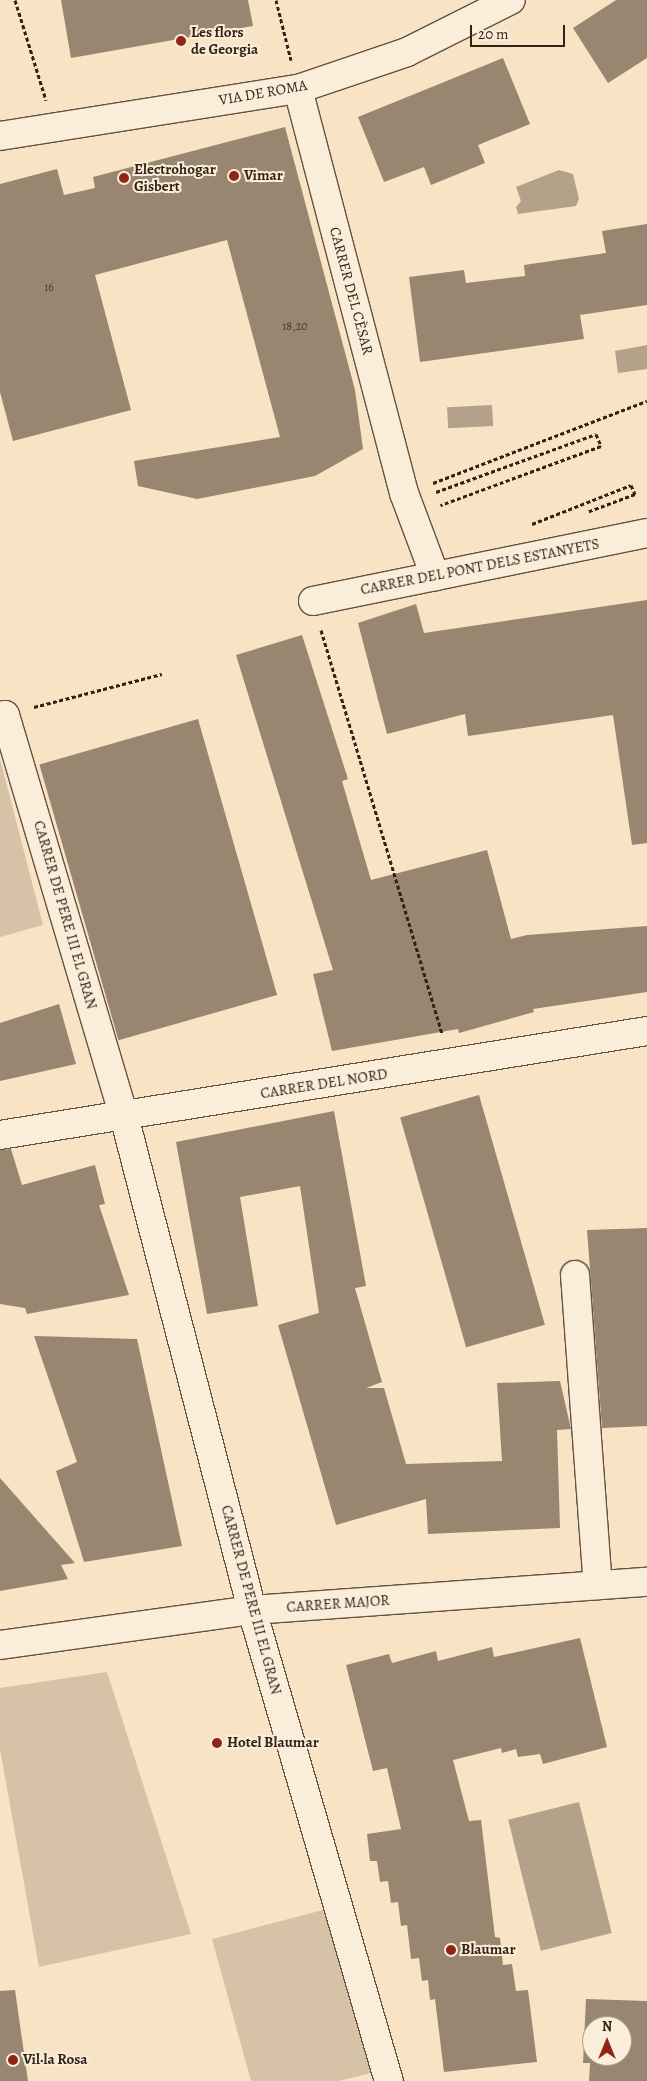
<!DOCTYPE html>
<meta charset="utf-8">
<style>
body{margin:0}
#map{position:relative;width:647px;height:2081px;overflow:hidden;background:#f8e3c5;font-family:Alegreya,serif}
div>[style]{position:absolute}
.green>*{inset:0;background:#d6c2a7}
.water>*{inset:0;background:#b4a18a;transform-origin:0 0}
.building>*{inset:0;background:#988671;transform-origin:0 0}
.path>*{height:3px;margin-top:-1.5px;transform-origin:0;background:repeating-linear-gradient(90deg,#312216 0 4px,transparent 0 6.5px)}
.roads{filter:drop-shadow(1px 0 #635242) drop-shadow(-1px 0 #635242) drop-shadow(0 1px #635242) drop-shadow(0 -1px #635242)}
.minor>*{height:28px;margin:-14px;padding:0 14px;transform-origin:14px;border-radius:14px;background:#faedd9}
.dots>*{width:14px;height:14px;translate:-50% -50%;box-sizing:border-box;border:2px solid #faedd9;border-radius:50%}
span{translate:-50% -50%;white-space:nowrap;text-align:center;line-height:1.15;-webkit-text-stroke:4px #faedd9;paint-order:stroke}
.number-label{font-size:12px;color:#4b3b2d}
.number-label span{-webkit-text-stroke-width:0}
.poi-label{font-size:15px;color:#312216;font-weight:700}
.left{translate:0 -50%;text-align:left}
.street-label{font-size:15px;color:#312216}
.north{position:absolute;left:582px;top:2016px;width:50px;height:50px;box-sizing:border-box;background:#faedd9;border:1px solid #aa9c8b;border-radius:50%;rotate:0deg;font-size:14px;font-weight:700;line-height:20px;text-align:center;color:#312216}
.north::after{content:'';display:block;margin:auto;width:18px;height:22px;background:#8f2418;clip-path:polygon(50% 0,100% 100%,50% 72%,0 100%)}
.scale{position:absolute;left:470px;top:25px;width:95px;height:22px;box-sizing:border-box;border:2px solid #312216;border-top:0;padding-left:6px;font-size:15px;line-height:18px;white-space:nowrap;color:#312216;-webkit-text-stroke:4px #faedd9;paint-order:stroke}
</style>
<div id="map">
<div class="green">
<i style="clip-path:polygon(0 759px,43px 925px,0 937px)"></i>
<i style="clip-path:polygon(107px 1672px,191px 1934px,39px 1967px,0 1749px,0 1688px)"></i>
<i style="clip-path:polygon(323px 1910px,375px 2072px,339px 2081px,251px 2081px,212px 1939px)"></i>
</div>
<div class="water">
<i style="clip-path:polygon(559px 170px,573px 174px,579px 199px,576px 206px,518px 214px,516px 207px,521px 201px,516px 187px)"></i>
<i style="clip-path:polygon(647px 345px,647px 369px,618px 373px,615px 351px)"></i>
<i style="left:492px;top:405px;width:21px;height:45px;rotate:87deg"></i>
<i style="left:579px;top:1802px;width:135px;height:73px;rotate:76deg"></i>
</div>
<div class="building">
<i style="clip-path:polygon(61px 0,248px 0,253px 26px,71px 58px)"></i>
<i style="clip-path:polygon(616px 0,647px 0,647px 58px,608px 83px,573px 28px)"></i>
<i style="clip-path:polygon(503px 58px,530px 124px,478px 145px,485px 163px,431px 185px,424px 167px,384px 182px,358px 117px)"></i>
<i style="clip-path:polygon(285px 127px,355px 390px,363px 449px,315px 476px,197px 499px,138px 486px,134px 461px,280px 437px,227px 240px,95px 275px,131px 410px,13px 441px,0 392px,0 184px,57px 169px,64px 195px,95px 188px,93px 177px)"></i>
<i style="clip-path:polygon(647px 224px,647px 305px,580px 315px,584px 339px,420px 362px,409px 277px,464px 270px,466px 283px,525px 276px,524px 265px,606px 253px,602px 231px)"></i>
<i style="clip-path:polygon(647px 600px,647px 843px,632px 845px,613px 715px,468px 736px,465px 714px,387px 734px,358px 623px,416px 604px,424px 633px)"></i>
<i style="clip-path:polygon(302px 635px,348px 779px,342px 781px,371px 880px,487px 850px,511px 939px,527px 935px,647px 926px,647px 992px,533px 1009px,534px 1012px,459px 1033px,458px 1029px,332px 1051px,313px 974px,333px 970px,236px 655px)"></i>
<i style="left:198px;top:719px;width:287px;height:165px;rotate:74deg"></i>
<i style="clip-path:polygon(59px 1004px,76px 1064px,0 1081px,0 1023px)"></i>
<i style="left:479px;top:1095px;width:239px;height:82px;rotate:74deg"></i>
<i style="clip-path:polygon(334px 1111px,366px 1286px,355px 1288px,382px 1382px,366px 1388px,384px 1388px,406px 1464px,502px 1461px,497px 1383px,560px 1381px,571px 1429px,557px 1430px,560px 1528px,428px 1534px,426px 1499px,336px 1525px,278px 1325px,319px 1313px,300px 1186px,240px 1197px,258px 1306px,207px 1314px,176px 1142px)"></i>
<i style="clip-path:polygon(11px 1149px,22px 1185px,95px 1165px,105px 1204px,99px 1205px,129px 1295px,27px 1314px,25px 1308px,0 1304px,0 1150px)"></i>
<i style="clip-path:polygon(647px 1228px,647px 1426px,602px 1428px,587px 1230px)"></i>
<i style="clip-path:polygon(34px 1336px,137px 1339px,182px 1546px,84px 1562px,56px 1471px,77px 1462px)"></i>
<i style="clip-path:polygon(0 1478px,75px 1563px,61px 1565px,68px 1579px,0 1591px)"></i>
<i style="clip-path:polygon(580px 1638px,607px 1747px,543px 1764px,540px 1754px,518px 1757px,516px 1749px,502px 1753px,501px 1748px,453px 1760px,469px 1821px,481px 1820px,495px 1937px,500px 1938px,503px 1965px,512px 1964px,516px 1991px,528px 1990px,537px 2062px,444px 2072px,435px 1999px,430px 2000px,428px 1980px,422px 1981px,419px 1958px,411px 1959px,407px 1925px,401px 1926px,398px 1902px,391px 1903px,388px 1881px,380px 1882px,377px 1861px,370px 1861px,367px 1834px,401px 1829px,387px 1768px,373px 1771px,346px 1665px,389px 1654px,392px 1663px,436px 1651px,438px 1661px,492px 1647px,494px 1657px)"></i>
<i style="clip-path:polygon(15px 1990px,28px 2081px,0 2081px,0 1991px)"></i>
<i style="clip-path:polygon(evenodd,586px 1999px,647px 2001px,647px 2081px,589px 2081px,590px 2063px,583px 2063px,586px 1999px,592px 2026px,622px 2026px,622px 2056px,592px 2056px,592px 2026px)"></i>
</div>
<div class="path">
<i style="left:15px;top:0;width:105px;rotate:72.8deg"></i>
<i style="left:276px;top:0;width:62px;rotate:76deg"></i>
<i style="left:433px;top:483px;width:229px;rotate:-21deg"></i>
<i style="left:436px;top:492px;width:170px;rotate:-19.9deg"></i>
<i style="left:596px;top:434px;width:13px;rotate:67deg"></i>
<i style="left:601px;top:446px;width:171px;rotate:159.8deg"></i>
<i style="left:532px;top:524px;width:106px;rotate:-21.5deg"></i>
<i style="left:631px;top:485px;width:10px;rotate:66deg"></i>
<i style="left:635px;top:494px;width:51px;rotate:159.4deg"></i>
<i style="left:321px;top:630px;width:422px;rotate:73.3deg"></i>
<i style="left:34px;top:707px;width:132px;rotate:-14.5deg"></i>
</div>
<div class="roads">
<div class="minor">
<i style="left:298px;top:89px;width:418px;rotate:75.3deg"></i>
<i style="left:404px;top:493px;width:89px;rotate:69.5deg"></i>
<i style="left:0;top:136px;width:302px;rotate:-9deg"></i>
<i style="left:298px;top:89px;width:115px;rotate:-18.7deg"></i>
<i style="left:407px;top:52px;width:116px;rotate:-26.6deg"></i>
<i style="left:313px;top:601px;width:341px;rotate:-11.5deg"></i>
<i style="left:0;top:716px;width:5px;rotate:-11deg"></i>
<i style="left:5px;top:715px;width:418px;rotate:73.5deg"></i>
<i style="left:124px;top:1116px;width:510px;rotate:75.47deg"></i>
<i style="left:252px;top:1610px;width:491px;rotate:73.8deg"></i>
<i style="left:0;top:1135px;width:655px;rotate:-9.13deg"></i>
<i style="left:575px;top:1275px;width:311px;rotate:85.8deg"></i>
<i style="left:0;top:1645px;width:254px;rotate:-7.9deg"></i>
<i style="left:252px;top:1610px;width:396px;rotate:-4.1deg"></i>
</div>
</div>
<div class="dots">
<i style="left:181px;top:41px;background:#8f2418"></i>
<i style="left:234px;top:176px;background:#8f2418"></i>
<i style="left:124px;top:178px;background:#8f2418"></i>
<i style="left:217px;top:1743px;background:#8f2418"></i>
<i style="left:451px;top:1950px;background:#8f2418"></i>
<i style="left:13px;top:2060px;background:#8f2418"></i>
</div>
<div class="number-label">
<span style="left:49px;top:288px">16</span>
<span style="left:295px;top:327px">18,20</span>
</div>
<div class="poi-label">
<span class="left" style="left:191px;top:41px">Les flors<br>de Georgia</span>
<span class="left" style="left:134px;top:178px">Electrohogar<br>Gisbert</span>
<span class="left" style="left:244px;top:176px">Vimar</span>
<span class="left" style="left:227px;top:1743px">Hotel Blaumar</span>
<span class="left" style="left:461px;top:1950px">Blaumar</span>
<span class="left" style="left:23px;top:2060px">Vil·la Rosa</span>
</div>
<div class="street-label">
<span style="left:263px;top:93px;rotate:-10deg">VIA DE ROMA</span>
<span style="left:351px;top:291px;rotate:75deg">CARRER DEL CÈSAR</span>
<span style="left:480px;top:567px;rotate:-11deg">CARRER DEL PONT DELS ESTANYETS</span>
<span style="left:65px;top:915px;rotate:74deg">CARRER DE PERE III EL GRAN</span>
<span style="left:324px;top:1084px;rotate:-9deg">CARRER DEL NORD</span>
<span style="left:251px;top:1600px;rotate:75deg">CARRER DE PERE III EL GRAN</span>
<span style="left:338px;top:1604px;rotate:-4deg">CARRER MAJOR</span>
</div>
<div class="north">N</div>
<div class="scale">20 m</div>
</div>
